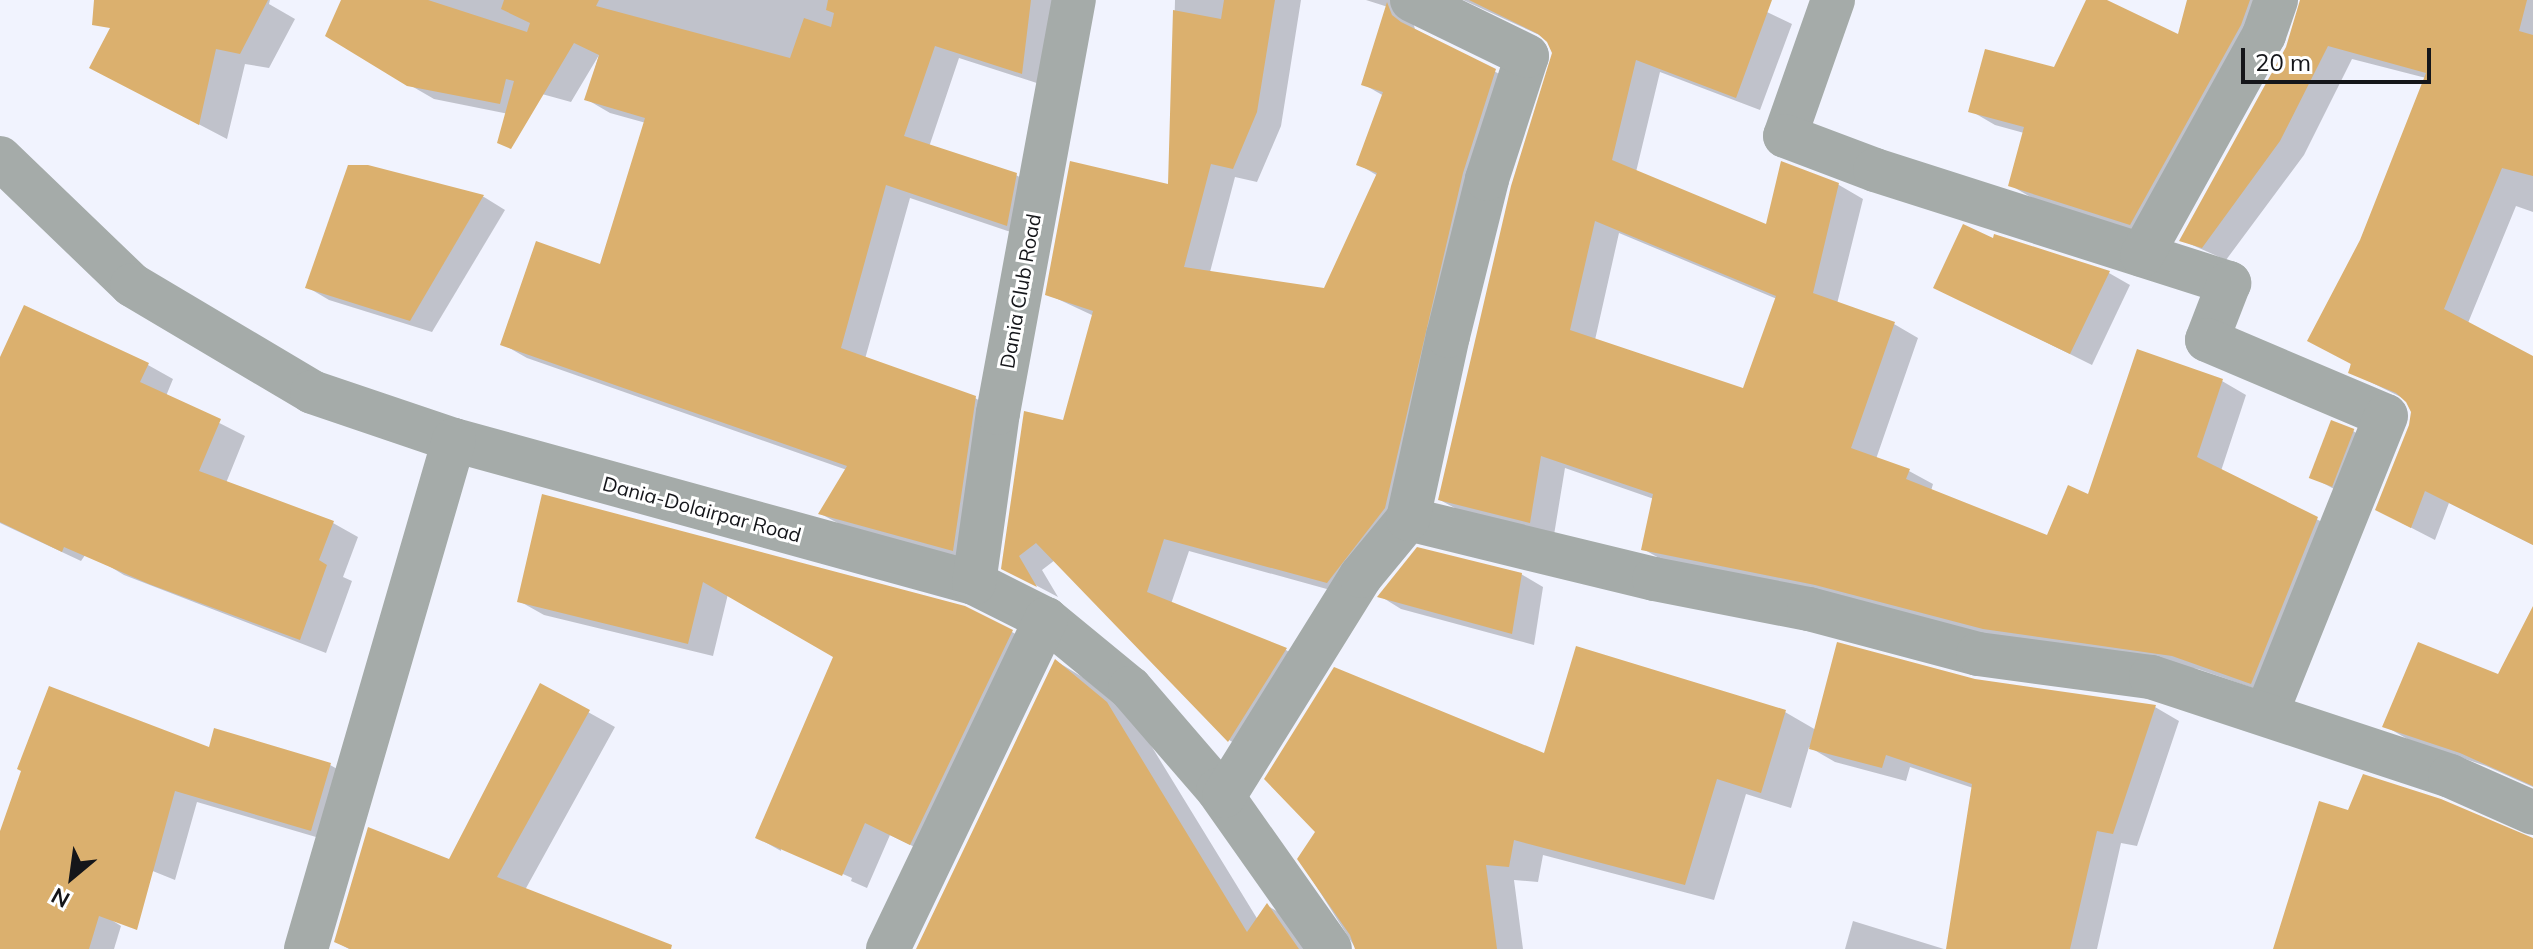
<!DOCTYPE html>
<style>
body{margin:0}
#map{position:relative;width:2533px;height:949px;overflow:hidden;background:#f1f3fe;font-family:Mulish,sans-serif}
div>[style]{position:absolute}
.shadow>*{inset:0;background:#0003}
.building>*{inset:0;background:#dbb06e;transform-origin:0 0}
.street>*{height:44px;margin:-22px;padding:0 22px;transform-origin:22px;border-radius:22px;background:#a5aba9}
span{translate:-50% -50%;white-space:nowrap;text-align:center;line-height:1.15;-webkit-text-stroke:6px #fff;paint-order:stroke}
.street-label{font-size:20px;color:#15161a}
.north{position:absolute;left:32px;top:837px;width:80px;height:80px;-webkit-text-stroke:6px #fff;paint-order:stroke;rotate:209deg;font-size:22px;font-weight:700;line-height:32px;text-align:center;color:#15161a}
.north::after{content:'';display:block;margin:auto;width:28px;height:36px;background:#15161a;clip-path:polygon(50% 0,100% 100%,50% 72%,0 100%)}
.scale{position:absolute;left:2241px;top:48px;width:190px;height:36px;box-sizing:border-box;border:4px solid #15161a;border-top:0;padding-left:10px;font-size:24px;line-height:28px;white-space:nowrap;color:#15161a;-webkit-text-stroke:6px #fff;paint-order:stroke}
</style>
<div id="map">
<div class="shadow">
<i style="clip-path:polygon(127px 0,270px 0,269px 4px,295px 19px,269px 68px,245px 64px,227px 139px,120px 83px)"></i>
<i style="clip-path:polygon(343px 0,1056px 0,1046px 86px,959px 58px,929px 147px,1016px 175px,1040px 189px,1031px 239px,910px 198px,865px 359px,975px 398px,999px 412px,977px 564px,845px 527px,821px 514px,847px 470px,527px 358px,502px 344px,602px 266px,646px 123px,610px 113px,586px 99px,599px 55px,571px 102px,531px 91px,524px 117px,434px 99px,408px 84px)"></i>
<i style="clip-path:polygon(1175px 0,1301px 0,1281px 126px,1257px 182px,1235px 177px,1210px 272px,1325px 290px,1378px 176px,1358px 164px,1384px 96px,1363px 84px,1388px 7px,1366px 0,1416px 0,1411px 16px,1415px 29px,1520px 85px,1409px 522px,1352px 596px,1189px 551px,1171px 604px,1286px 650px,1309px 664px,1253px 754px,1229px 740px,1055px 560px,1042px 570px,1058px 597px,1003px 568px,1065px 422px,1094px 316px,1047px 294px,1170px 187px)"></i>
<i style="clip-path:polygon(evenodd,1463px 0,1742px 0,1792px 24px,1760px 110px,1660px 72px,1636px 172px,1767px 227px,1782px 164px,1839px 185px,1863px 199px,1837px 304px,1894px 324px,1918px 338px,1876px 459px,1909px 471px,1933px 484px,1931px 491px,2048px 538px,2089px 496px,2222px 381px,2246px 395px,2221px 471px,2342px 532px,2276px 696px,2198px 669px,2009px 642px,1668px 563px,1643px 549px,1654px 499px,1565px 468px,1554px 535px,1464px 513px,1440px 500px,1554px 53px,1546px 38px,1463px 0,1619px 233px,1777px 299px,1744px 390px,1595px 340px,1619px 233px)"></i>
<i style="clip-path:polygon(2088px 0,2103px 0,2179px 37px,2189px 0,2280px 0,2155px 238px,2034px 199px,2010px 185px,2024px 133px,1995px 125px,1971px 111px,2055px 69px)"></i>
<i style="clip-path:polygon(2302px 0,2533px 0,2533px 212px,2516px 206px,2468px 323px,2533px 359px,2533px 545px,2449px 503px,2435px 540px,2402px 523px,2413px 412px,2407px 400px,2350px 372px,2362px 241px,2426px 78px,2352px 59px,2304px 155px,2226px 260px,2181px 240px,2289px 44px)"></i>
<i style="clip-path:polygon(368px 167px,484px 197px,505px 210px,432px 332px,329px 300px,307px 287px)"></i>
<i style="clip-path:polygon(1996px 237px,2109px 273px,2130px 285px,2092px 365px,1935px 287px)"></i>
<i style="clip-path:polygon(0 362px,148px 365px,173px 379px,166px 396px,245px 436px,226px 483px,333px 523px,358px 537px,343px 577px,352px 581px,326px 653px,124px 575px,99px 560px,116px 510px,81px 561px,0 523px)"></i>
<i style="clip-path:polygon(2353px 431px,2374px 444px,2334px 489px,2312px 477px)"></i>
<i style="clip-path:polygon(544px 497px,1012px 632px,1036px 646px,935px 857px,890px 835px,867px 888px,851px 881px,852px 878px,781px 847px,781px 851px,758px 838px,836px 656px,728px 594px,713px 656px,544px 615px,519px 601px)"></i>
<i style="clip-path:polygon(1521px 574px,1543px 587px,1534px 645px,1401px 609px,1380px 596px)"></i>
<i style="clip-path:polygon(2533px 610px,2533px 787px,2486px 766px,2409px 740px,2385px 726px,2498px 677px)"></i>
<i style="clip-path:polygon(1056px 661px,1084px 678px,1136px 721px,1258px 920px,1268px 906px,1296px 922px,1315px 949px,918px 949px)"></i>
<i style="clip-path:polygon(1974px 681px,2155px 707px,2179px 721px,2137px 846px,2121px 843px,2097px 949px,1948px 949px,1973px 788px,1910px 767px,1906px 781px,1835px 762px,1809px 747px,1791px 808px,1746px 794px,1714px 900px,1543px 855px,1538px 882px,1514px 880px,1523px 949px,1356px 949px,1299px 859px,1545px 755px,1785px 712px,1816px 730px)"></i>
<i style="clip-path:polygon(541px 686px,615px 727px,525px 890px,656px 949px,349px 949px,336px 942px,450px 861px)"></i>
<i style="clip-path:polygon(210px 750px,330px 765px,352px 777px,333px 842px,197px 802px,175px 880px,31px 822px)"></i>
<i style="clip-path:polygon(0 849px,121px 926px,114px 949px,0 949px)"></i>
<i style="clip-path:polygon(1853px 921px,1944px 949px,1845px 949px)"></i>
</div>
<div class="building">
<i style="clip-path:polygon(94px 0,268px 0,240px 54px,216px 49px,199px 125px,89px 68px,110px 28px,92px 25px)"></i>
<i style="clip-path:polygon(341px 0,428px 0,527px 32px,530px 23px,501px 9px,504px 0,599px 0,596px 6px,790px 58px,804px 18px,831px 27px,834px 13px,826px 10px,828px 0,1031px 0,1022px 74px,935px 46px,904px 136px,1017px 173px,1007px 226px,886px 185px,841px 348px,976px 396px,953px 551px,818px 514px,847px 466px,500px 345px,536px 241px,600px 264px,645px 118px,584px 100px,599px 55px,574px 43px,511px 149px,497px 143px,514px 81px,506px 79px,500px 104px,407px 86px,325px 36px)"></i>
<i style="clip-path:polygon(1224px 0,1275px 0,1257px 112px,1233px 169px,1211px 164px,1184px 267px,1324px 288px,1377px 173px,1356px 165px,1383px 92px,1361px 85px,1387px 2px,1392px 15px,1401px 22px,1496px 69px,1463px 173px,1385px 508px,1327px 583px,1164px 539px,1147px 592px,1287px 648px,1228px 742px,1036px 543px,1019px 556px,1037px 587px,1001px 569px,1024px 411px,1063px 420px,1093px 311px,1045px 295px,1070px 161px,1168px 184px,1173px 10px,1221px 19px)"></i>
<i style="clip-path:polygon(evenodd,1469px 0,1772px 0,1736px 98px,1636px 60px,1612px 160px,1766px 224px,1781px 161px,1839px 183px,1813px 293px,1895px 322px,1851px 448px,1910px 469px,1906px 479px,2047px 535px,2068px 485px,2088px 494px,2137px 349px,2223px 379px,2197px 457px,2318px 517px,2251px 684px,2172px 656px,1983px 629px,1815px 585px,1641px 550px,1653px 494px,1541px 456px,1530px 523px,1438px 500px,1511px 186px,1552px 53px,1547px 42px,1538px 34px,1469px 0,1595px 221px,1776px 296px,1743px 388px,1570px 330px,1595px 221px)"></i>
<i style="clip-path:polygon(2086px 0,2107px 0,2178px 34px,2187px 0,2250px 0,2241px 25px,2130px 225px,2008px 186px,2024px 127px,1968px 112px,1985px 49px,2054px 67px)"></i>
<i style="clip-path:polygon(2300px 0,2527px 0,2519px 31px,2533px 35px,2533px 176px,2502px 168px,2444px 309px,2533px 356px,2533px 545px,2425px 491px,2411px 528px,2375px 510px,2409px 425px,2411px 412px,2406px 402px,2396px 393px,2348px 373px,2351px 364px,2307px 341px,2360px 240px,2426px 73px,2328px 46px,2280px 141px,2202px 248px,2179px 241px,2286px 47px)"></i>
<i style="clip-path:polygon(348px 165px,368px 165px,484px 195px,410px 321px,305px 288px)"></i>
<i style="clip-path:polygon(1963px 224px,1993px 238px,1994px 234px,2110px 271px,2070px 354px,1933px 288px)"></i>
<i style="clip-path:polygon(24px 305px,149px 363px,140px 382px,221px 419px,199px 471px,334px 521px,319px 560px,327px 565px,300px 640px,149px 584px,64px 547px,62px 552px,0 522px,0 357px)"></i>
<i style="left:2331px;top:420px;width:25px;height:62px;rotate:21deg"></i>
<i style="clip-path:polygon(542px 494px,965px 606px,1013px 630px,910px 845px,865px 823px,842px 876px,755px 838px,833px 657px,703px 582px,688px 644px,517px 602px)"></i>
<i style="clip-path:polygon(1417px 547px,1522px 573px,1512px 634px,1377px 597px)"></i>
<i style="clip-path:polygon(2533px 606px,2533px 786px,2460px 753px,2382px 727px,2418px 642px,2498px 674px)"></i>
<i style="clip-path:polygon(1837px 642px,1975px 679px,2156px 705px,2113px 834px,2097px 831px,2070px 949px,1946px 949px,1972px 784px,1886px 755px,1882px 768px,1809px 749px)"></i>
<i style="clip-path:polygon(1576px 646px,1786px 710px,1761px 793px,1717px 779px,1685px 885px,1514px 840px,1509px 867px,1486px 865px,1497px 949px,1355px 949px,1350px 935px,1297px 859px,1315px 832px,1264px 779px,1334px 667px,1544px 753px)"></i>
<i style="clip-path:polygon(1055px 659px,1107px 702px,1247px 932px,1267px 903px,1299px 949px,916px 949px)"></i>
<i style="clip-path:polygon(540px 683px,590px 710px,497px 877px,672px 945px,671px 949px,350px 949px,334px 942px,368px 827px,449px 859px)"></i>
<i style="clip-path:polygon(49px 686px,209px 747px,214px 728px,331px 763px,311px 831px,175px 791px,137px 930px,99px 916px,89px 949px,0 949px,0 831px,21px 771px,17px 769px)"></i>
<i style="clip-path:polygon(2363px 774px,2441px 799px,2533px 838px,2533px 949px,2273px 949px,2319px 801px,2348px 810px)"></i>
</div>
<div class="street">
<i style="left:1833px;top:0;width:144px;rotate:109.4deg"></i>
<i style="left:1785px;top:136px;width:96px;rotate:20.7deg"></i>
<i style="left:1875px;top:170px;width:372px;rotate:17.7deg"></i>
<i style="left:2229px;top:283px;width:61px;rotate:111.1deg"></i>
<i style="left:2207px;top:340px;width:194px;rotate:23deg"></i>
<i style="left:2386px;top:416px;width:321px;rotate:111.9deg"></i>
<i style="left:0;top:158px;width:183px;rotate:43.9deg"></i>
<i style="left:132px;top:285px;width:209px;rotate:30.7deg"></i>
<i style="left:312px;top:392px;width:150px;rotate:18.7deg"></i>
<i style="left:454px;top:440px;width:539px;rotate:15.38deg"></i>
<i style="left:974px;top:583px;width:80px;rotate:26.6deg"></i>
<i style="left:1046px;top:619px;width:109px;rotate:39.4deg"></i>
<i style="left:1130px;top:688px;width:135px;rotate:49.2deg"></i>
<i style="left:1218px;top:790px;width:194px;rotate:54.8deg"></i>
<i style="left:2142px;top:255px;width:252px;rotate:-61deg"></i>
<i style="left:2264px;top:35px;width:37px;rotate:-71deg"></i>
<i style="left:1408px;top:519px;width:253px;rotate:13.7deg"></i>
<i style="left:1654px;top:579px;width:158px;rotate:11deg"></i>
<i style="left:1809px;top:609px;width:175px;rotate:14.9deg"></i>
<i style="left:1978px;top:654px;width:175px;rotate:7.6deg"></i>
<i style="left:2151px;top:677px;width:315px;rotate:18.3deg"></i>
<i style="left:2450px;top:776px;width:91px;rotate:24deg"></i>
<i style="left:974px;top:583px;width:172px;rotate:-82deg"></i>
<i style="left:998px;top:413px;width:420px;rotate:-79.6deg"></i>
<i style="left:1224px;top:796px;width:259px;rotate:-58.1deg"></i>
<i style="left:1361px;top:576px;width:74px;rotate:-50.5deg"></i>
<i style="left:1408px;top:519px;width:187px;rotate:-77.7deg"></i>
<i style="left:1448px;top:336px;width:162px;rotate:-76deg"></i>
<i style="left:1487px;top:179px;width:129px;rotate:-72deg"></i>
<i style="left:1527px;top:56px;width:128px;rotate:-154deg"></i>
<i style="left:306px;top:949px;width:530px;rotate:-73.79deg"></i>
<i style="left:888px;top:949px;width:366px;rotate:-64.4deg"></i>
</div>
<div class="street-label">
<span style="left:1020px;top:291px;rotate:-80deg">Dania Club Road</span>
<span style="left:702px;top:509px;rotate:15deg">Dania-Dolairpar Road</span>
</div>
<div class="north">N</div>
<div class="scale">20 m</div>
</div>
